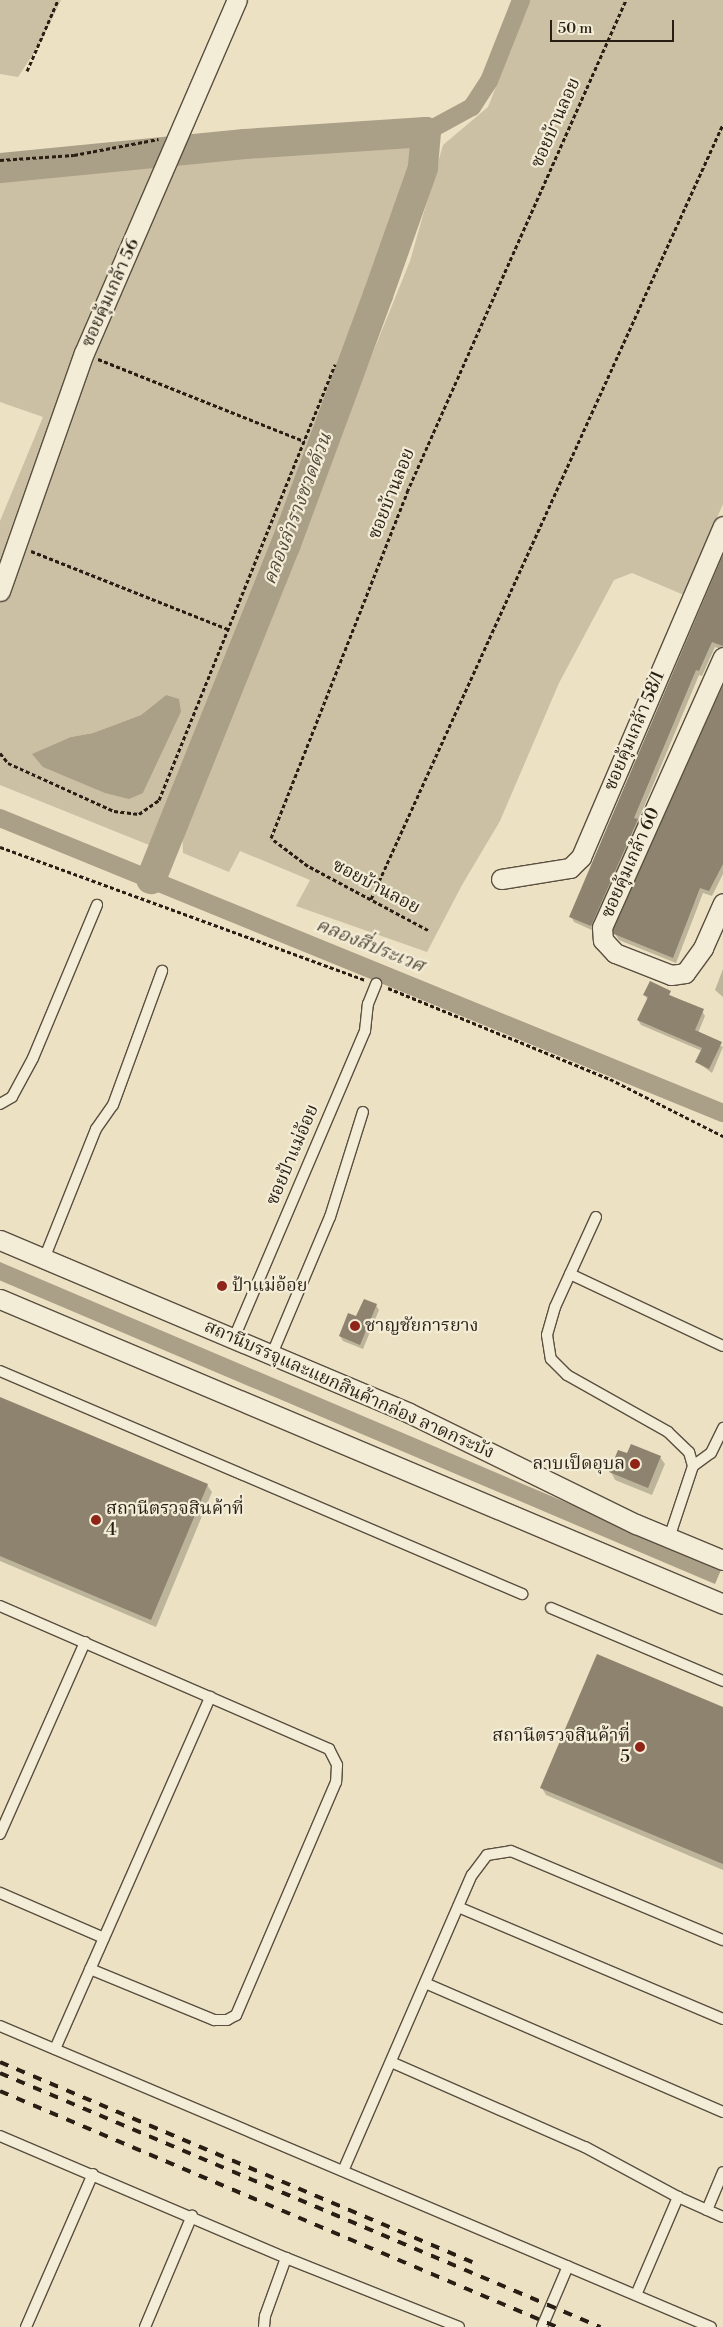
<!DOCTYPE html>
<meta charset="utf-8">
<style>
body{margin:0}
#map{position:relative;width:723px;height:2327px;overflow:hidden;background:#ece1c2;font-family:"Libre Bodoni","Noto Serif Thai",serif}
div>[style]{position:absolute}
.green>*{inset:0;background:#cbc0a4}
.water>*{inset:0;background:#aa9f87;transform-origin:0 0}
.shadow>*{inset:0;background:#0003}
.canal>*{height:18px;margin:-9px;padding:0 9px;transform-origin:9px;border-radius:9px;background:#aa9f87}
.river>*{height:30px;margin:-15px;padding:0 15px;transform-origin:15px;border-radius:15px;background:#aa9f87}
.building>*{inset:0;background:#8e836e}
.path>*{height:3px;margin-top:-1.5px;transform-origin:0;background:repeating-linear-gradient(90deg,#291e14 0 4px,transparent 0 6.5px)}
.roads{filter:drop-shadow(1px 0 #5a4f40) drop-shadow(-1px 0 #5a4f40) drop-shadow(0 1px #5a4f40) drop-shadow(0 -1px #5a4f40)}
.service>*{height:10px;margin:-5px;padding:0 5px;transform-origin:5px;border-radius:5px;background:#f3ecd7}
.minor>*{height:19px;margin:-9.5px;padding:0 9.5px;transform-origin:9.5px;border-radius:9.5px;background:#f3ecd7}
.rail>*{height:4px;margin-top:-2px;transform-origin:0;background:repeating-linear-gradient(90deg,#291e14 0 9px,transparent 0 18px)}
.dots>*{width:14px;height:14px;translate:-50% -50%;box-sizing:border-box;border:2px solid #f3ecd7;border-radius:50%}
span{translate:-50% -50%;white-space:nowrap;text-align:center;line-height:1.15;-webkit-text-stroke:4.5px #f3ecd7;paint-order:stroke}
.street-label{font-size:18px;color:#291e14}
.poi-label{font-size:18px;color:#291e14}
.left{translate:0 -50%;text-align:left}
.right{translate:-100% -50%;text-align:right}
.water-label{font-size:19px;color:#564b3c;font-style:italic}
.scale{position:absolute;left:550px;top:20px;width:124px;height:22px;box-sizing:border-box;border:2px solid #291e14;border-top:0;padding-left:6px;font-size:15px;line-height:18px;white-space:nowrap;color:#291e14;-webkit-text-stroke:4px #f3ecd7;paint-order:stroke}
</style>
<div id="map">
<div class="green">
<i style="clip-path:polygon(0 0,61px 0,41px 42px,18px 77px,0 74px)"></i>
<i style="clip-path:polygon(530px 0,723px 0,723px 504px,684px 595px,632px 573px,614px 580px,559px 683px,500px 821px,462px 885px,427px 952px,296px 906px,310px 880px,240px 851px,229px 872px,183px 853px,182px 824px,410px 261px,443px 145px,488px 107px)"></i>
<i style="clip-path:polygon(evenodd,407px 144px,417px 158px,412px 183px,162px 831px,149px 845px,0 785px,0 521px,43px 417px,0 402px,0 178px,18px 179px,109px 163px,407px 144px,166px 695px,181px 712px,143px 793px,71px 737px,93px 733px,141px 715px,166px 695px)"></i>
</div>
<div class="water">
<i style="clip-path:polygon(166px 695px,179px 699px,181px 712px,143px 793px,129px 799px,105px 793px,43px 767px,32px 754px,71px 737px,93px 733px,141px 715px)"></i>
<i style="left:0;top:1262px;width:784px;height:17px;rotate:23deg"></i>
</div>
<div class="shadow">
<i style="clip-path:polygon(723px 554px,723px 650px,715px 647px,702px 676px,699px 675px,638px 821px,640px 826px,594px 931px,574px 922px,571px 916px)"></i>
<i style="clip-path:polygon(723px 689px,723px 874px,712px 896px,703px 893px,676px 963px,619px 940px,615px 934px)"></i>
<i style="clip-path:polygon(723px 969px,723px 997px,715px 990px)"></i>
<i style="clip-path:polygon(650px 985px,702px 1011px,705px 1016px,698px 1033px,723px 1047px,712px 1073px,697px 1062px,702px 1051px,641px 1025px,638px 1020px,648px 1001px,645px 995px)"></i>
<i style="clip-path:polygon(376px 1305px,379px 1310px,363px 1349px,343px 1341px,340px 1336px,357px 1317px)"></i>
<i style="clip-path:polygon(0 1398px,207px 1485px,212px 1492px,156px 1627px,0 1561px)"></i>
<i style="clip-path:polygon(627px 1455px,660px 1457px,665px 1464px,652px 1495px,615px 1480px,611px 1472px)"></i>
<i style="clip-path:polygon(723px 1708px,723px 1870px,546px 1795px,542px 1788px)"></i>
</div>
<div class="canal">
<i style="left:426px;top:132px;width:52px;rotate:-28.5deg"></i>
<i style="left:472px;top:107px;width:31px;rotate:-57deg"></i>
<i style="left:489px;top:81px;width:87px;rotate:-68.4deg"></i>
<i style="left:0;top:818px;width:781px;rotate:22.2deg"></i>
</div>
<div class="river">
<i style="left:0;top:168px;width:246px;rotate:-5.6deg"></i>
<i style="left:245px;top:144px;width:181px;rotate:-3.8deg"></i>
<i style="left:426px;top:132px;width:36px;rotate:95deg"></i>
<i style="left:423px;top:168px;width:135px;rotate:109.5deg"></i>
<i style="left:378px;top:295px;width:268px;rotate:110.3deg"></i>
<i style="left:285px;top:546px;width:359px;rotate:111.9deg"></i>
</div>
<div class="building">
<i style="clip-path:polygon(723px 555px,723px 646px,712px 642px,699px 671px,696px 670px,634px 818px,638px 819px,591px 926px,569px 917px)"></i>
<i style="clip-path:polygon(723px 685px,723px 864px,709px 891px,700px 888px,673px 958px,614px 934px,613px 929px)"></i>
<i style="clip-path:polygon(650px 981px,671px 991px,669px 995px,704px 1009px,695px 1030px,722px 1042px,709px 1069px,695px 1062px,702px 1048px,637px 1020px,648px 997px,643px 995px)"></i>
<i style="clip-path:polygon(364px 1299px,377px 1304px,360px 1345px,339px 1336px,348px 1313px,356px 1316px)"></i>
<i style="clip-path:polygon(0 1397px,208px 1484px,151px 1620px,0 1556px)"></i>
<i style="clip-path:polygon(631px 1444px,661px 1456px,648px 1488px,609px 1472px,618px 1450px,627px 1453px)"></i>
<i style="clip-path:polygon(597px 1654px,723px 1707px,723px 1864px,540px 1788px)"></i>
</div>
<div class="path">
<i style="left:27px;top:71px;width:77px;rotate:-66.4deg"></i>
<i style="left:0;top:160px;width:74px;rotate:-3.9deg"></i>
<i style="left:74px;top:155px;width:86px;rotate:-10.7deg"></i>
<i style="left:98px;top:359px;width:222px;rotate:21.7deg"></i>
<i style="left:31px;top:551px;width:212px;rotate:21.6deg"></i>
<i style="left:0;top:753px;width:13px;rotate:51deg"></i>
<i style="left:8px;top:763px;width:116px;rotate:24.4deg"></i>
<i style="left:114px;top:811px;width:25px;rotate:7deg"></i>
<i style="left:139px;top:814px;width:24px;rotate:-35deg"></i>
<i style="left:159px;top:800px;width:470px;rotate:-68deg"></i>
<i style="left:0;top:847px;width:389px;rotate:20deg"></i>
<i style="left:371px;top:899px;width:851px;rotate:-65.57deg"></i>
<i style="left:428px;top:930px;width:136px;rotate:-151.9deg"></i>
<i style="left:308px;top:866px;width:46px;rotate:-142.9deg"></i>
<i style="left:271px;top:838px;width:372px;rotate:-68.5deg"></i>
<i style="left:407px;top:492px;width:539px;rotate:-66.01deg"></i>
<i style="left:388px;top:988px;width:240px;rotate:22.3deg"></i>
<i style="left:610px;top:1079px;width:127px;rotate:26.8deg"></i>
</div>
<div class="roads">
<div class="service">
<i style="left:0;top:1104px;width:14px;rotate:-30deg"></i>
<i style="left:12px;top:1097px;width:44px;rotate:-61.7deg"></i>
<i style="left:33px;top:1058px;width:166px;rotate:-67.3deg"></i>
<i style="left:596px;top:1217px;width:99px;rotate:114.5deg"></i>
<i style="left:555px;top:1307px;width:29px;rotate:106deg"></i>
<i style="left:547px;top:1335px;width:24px;rotate:81deg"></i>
<i style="left:551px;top:1359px;width:23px;rotate:45deg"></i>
<i style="left:567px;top:1375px;width:116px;rotate:29.4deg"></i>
<i style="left:668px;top:1432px;width:29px;rotate:44deg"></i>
<i style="left:689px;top:1452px;width:15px;rotate:74deg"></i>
<i style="left:693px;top:1466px;width:76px;rotate:108.4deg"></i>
<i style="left:44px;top:1259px;width:140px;rotate:-68.2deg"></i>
<i style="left:96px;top:1129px;width:29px;rotate:-55deg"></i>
<i style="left:113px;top:1105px;width:143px;rotate:-69.9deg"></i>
<i style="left:570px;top:1274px;width:169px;rotate:25.2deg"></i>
<i style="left:234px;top:1338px;width:334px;rotate:-66.9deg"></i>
<i style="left:365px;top:1031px;width:27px;rotate:-84deg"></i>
<i style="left:368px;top:1004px;width:22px;rotate:-68deg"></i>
<i style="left:272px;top:1354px;width:149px;rotate:-67.1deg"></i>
<i style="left:330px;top:1217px;width:110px;rotate:-72.6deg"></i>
<i style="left:0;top:1371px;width:568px;rotate:23.13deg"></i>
<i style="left:693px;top:1466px;width:22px;rotate:-36deg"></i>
<i style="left:711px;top:1453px;width:28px;rotate:-64deg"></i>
<i style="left:0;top:1606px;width:359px;rotate:23.5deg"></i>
<i style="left:329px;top:1749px;width:18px;rotate:63deg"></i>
<i style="left:337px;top:1765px;width:17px;rotate:93deg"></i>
<i style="left:336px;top:1782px;width:254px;rotate:113.2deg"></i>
<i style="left:236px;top:2015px;width:10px;rotate:151deg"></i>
<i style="left:227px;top:2020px;width:13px;rotate:180deg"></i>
<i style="left:214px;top:2020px;width:134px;rotate:-157.6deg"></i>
<i style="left:551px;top:1608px;width:187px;rotate:23deg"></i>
<i style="left:0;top:1834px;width:210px;rotate:-66.1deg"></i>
<i style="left:0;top:1893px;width:113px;rotate:23.4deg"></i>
<i style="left:458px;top:1907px;width:288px;rotate:22.9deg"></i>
<i style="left:425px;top:1983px;width:325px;rotate:23.4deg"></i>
<i style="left:0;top:2026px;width:772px;rotate:22.95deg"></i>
<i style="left:55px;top:2049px;width:385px;rotate:-66.2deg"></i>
<i style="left:391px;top:2062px;width:212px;rotate:23.7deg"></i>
<i style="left:585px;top:2147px;width:106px;rotate:28.3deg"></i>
<i style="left:0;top:2136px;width:311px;rotate:23.1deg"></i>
<i style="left:286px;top:2258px;width:186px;rotate:21.7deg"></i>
<i style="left:343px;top:2171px;width:323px;rotate:-66.5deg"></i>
<i style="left:472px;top:1875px;width:25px;rotate:-53deg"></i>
<i style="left:487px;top:1855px;width:24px;rotate:-9deg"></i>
<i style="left:511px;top:1851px;width:230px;rotate:22.8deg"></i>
<i style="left:707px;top:2210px;width:17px;rotate:24deg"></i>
<i style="left:636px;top:2295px;width:107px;rotate:-66.8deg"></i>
<i style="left:678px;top:2197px;width:32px;rotate:24deg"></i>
<i style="left:707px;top:2210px;width:41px;rotate:-67.2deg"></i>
<i style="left:26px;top:2327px;width:167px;rotate:-66.4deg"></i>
<i style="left:145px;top:2327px;width:121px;rotate:-67.1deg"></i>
<i style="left:264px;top:2327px;width:11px;rotate:-85deg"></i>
<i style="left:265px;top:2316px;width:62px;rotate:-70.1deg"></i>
<i style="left:542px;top:2327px;width:66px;rotate:-66.9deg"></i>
</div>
<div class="minor">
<i style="left:0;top:591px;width:252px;rotate:-70.6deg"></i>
<i style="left:84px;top:353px;width:385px;rotate:-66.6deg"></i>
<i style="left:723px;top:657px;width:296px;rotate:114.1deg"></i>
<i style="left:602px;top:927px;width:13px;rotate:86deg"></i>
<i style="left:603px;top:940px;width:18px;rotate:47deg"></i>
<i style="left:615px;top:953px;width:60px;rotate:21.4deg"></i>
<i style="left:671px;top:975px;width:14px;rotate:-8deg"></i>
<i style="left:685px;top:973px;width:31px;rotate:-54deg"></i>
<i style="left:703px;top:948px;width:49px;rotate:-66deg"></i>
<i style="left:501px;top:879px;width:70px;rotate:-9.1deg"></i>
<i style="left:570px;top:868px;width:16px;rotate:-45deg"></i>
<i style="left:581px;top:857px;width:360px;rotate:-66.8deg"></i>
<i style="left:0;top:1240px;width:444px;rotate:22.9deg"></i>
<i style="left:409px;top:1413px;width:253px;rotate:26.1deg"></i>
<i style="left:636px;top:1524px;width:94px;rotate:22.5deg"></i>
<i style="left:0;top:1299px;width:785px;rotate:22.87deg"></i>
</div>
</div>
<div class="rail">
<i style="left:0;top:2062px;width:513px;rotate:22.96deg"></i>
<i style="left:0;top:2073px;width:652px;rotate:22.94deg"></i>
<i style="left:0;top:2091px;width:605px;rotate:22.96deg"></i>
</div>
<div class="dots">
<i style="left:222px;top:1286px;background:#8f2418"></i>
<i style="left:355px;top:1326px;background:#8f2418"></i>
<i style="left:635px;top:1464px;background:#8f2418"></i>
<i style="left:96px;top:1520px;background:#8f2418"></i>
<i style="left:640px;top:1747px;background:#8f2418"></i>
</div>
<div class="street-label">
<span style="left:556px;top:123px;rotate:-66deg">ซอยบ้านลอย</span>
<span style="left:111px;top:293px;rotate:-66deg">ซอยคุ้มเกล้า 56</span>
<span style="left:392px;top:494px;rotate:-68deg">ซอยบ้านลอย</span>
<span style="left:635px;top:731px;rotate:-67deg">ซอยคุ้มเกล้า 58/1</span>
<span style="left:631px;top:863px;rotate:-66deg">ซอยคุ้มเกล้า 60</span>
<span style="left:376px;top:887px;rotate:28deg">ซอยบ้านลอย</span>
<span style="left:293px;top:1155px;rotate:-67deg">ซอยป้าแม่อ้อย</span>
<span style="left:349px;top:1390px;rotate:24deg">สถานีบรรจุและแยกสินค้ากล่อง ลาดกระบัง</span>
</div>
<div class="poi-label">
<span class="left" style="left:232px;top:1286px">ป้าแม่อ้อย</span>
<span class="left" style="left:365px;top:1326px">ชาญชัยการยาง</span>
<span class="right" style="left:625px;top:1464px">ลาบเป็ดอุบล</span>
<span class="left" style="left:106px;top:1520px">สถานีตรวจสินค้าที่<br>4</span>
<span class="right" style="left:630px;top:1747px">สถานีตรวจสินค้าที่<br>5</span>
</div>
<div class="water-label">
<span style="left:298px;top:509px;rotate:-69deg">คลองลำรางชวดด้วน</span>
<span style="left:370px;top:946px;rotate:22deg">คลองสี่ประเวศ</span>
</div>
<div class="scale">50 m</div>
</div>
